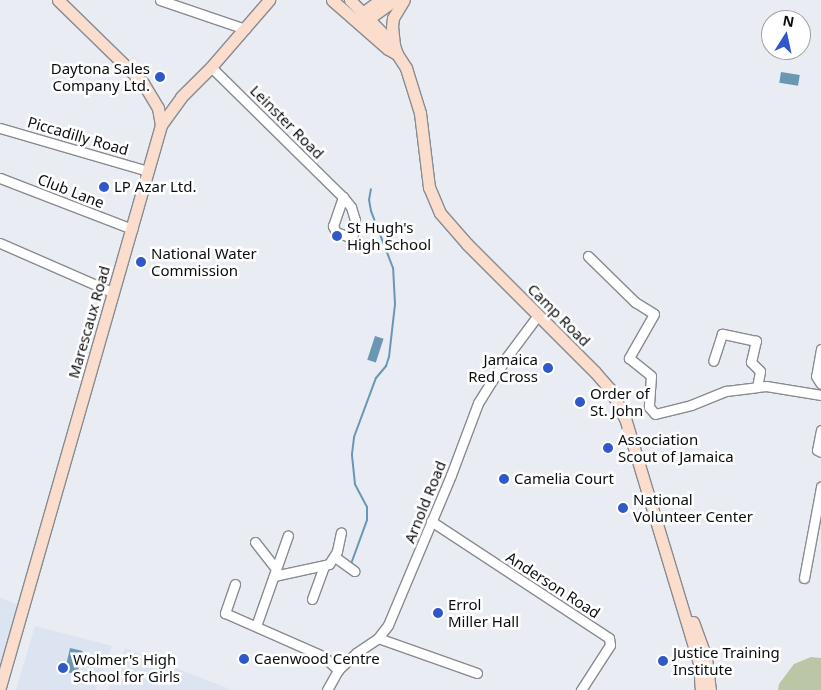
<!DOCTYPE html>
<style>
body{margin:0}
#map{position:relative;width:821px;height:690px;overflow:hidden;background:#e9ecf3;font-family:"Noto Sans",sans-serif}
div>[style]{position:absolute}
.built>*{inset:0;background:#dce3f1}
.green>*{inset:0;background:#bac6a5}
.water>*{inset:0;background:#6a97b3;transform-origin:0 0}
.stream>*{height:2px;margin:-1px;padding:0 1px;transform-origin:1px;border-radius:1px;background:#6a97b3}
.roads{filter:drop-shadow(1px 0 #888b91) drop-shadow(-1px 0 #888b91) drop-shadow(0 1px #888b91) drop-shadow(0 -1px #888b91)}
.minor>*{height:9px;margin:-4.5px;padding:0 4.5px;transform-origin:4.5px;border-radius:4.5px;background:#fff}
.major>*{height:11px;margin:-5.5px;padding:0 5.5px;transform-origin:5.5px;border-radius:5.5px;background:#fbddcd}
.dots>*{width:14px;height:14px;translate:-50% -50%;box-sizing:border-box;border:2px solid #fff;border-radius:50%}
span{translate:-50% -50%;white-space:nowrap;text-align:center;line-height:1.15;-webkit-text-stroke:5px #fff;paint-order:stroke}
.poi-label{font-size:15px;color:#0c0d0f}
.right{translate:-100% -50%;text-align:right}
.left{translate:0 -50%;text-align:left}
.street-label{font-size:15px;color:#0c0d0f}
.north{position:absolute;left:761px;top:10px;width:50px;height:50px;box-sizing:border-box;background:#fff;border:1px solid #9e9e9f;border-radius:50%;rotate:10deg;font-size:14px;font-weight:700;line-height:20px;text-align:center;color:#0c0d0f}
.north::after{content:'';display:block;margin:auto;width:18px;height:22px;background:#3158c8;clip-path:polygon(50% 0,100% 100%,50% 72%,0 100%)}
</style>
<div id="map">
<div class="built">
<i style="clip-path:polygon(0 597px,18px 605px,0 665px)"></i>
<i style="clip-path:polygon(35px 626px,112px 646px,96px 690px,16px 690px)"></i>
<i style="clip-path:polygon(125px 648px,232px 690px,108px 690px)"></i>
</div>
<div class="green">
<i style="clip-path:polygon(811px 657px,821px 658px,821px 690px,778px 690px,779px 684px,794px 664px)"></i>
</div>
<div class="water">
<i style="left:781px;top:72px;width:19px;height:11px;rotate:9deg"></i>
<i style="left:375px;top:336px;width:9px;height:25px;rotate:18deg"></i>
<i style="left:70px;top:648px;width:13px;height:24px;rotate:13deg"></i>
</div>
<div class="stream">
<i style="left:351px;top:564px;width:47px;rotate:-70deg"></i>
<i style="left:367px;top:520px;width:13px;rotate:-90deg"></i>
<i style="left:367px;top:507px;width:26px;rotate:-118deg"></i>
<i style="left:355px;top:484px;width:30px;rotate:-96deg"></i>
<i style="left:352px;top:454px;width:17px;rotate:-83deg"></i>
<i style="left:354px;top:437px;width:63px;rotate:-69.6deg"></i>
<i style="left:376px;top:378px;width:16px;rotate:-50deg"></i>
<i style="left:386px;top:366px;width:9px;rotate:-72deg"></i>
<i style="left:389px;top:357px;width:53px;rotate:-83.5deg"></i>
<i style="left:395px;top:304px;width:36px;rotate:-93deg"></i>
<i style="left:393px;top:268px;width:61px;rotate:-111.1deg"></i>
<i style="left:371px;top:211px;width:11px;rotate:-100deg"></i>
<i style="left:369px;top:200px;width:11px;rotate:-80deg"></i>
</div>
<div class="roads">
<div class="minor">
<i style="left:160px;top:0;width:90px;rotate:18.8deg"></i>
<i style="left:211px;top:67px;width:185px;rotate:44.6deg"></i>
<i style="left:343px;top:197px;width:13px;rotate:51deg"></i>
<i style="left:351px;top:207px;width:14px;rotate:73deg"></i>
<i style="left:355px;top:220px;width:14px;rotate:98deg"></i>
<i style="left:353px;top:234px;width:6px;rotate:162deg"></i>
<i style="left:347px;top:236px;width:12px;rotate:-160deg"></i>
<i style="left:336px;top:232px;width:7px;rotate:-117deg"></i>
<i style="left:333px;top:226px;width:31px;rotate:-71deg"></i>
<i style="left:0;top:128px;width:154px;rotate:16.2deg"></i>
<i style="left:0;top:178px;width:142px;rotate:21.1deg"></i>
<i style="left:0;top:243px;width:122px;rotate:23.6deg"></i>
<i style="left:588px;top:256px;width:66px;rotate:44.4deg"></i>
<i style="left:635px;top:302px;width:22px;rotate:32deg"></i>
<i style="left:654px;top:314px;width:51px;rotate:119.6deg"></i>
<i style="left:629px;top:358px;width:28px;rotate:39deg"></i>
<i style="left:651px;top:376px;width:31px;rotate:94deg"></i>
<i style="left:649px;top:407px;width:9px;rotate:49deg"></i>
<i style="left:655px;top:414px;width:37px;rotate:-14deg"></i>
<i style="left:691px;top:405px;width:38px;rotate:-22deg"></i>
<i style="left:726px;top:391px;width:31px;rotate:-7deg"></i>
<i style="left:757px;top:387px;width:16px;rotate:-79deg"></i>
<i style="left:760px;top:371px;width:13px;rotate:-135deg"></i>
<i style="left:751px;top:362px;width:22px;rotate:-77deg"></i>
<i style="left:756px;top:341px;width:35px;rotate:-168deg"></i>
<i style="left:722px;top:334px;width:28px;rotate:108deg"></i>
<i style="left:821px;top:349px;width:27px;rotate:100deg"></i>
<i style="left:816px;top:376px;width:9px;rotate:58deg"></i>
<i style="left:757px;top:387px;width:9px;rotate:-6deg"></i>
<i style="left:766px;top:386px;width:56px;rotate:9.3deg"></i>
<i style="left:821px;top:430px;width:20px;rotate:101deg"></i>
<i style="left:817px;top:450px;width:4px;rotate:27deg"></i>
<i style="left:431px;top:521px;width:213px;rotate:33.3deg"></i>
<i style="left:609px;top:638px;width:7px;rotate:82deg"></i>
<i style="left:610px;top:645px;width:54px;rotate:122.8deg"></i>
<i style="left:255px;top:542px;width:34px;rotate:52deg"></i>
<i style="left:335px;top:557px;width:24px;rotate:36deg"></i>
<i style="left:274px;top:576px;width:56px;rotate:-12.3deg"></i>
<i style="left:329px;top:564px;width:15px;rotate:-58deg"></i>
<i style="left:337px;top:551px;width:19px;rotate:-78deg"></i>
<i style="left:804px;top:578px;width:93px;rotate:-79.4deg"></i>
<i style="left:235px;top:584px;width:31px;rotate:109deg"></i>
<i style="left:225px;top:613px;width:107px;rotate:23.7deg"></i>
<i style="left:323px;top:656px;width:21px;rotate:43deg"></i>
<i style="left:312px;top:599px;width:35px;rotate:-70deg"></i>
<i style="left:256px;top:626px;width:96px;rotate:-70.6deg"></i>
<i style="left:378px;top:638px;width:105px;rotate:19.5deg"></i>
<i style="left:327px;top:690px;width:23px;rotate:-61deg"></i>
<i style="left:338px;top:670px;width:25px;rotate:-43deg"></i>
<i style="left:356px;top:653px;width:27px;rotate:-34deg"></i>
<i style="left:378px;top:638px;width:16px;rotate:-52deg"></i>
<i style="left:388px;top:625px;width:163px;rotate:-67.2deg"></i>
<i style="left:451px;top:475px;width:77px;rotate:-69.4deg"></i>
<i style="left:478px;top:403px;width:53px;rotate:-58.1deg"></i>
<i style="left:506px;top:358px;width:54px;rotate:-53.3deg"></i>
</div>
<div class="major">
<i style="left:58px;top:0;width:119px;rotate:44.3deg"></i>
<i style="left:143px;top:83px;width:29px;rotate:59deg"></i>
<i style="left:158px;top:108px;width:17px;rotate:80deg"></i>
<i style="left:332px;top:0;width:74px;rotate:41.2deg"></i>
<i style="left:388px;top:49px;width:10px;rotate:29deg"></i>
<i style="left:350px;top:0;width:63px;rotate:45.6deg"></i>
<i style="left:394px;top:45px;width:9px;rotate:72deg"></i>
<i style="left:397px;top:54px;width:17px;rotate:57deg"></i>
<i style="left:406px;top:68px;width:47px;rotate:72.7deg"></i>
<i style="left:420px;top:113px;width:75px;rotate:83.1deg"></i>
<i style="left:429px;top:187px;width:28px;rotate:67deg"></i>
<i style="left:440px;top:213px;width:41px;rotate:48.9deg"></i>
<i style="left:467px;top:244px;width:181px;rotate:45deg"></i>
<i style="left:595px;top:372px;width:23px;rotate:49deg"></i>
<i style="left:610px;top:389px;width:33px;rotate:63deg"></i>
<i style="left:625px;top:418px;width:256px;rotate:73.2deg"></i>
<i style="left:699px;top:663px;width:27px;rotate:86deg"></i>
<i style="left:361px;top:14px;width:24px;rotate:-36deg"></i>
<i style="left:364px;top:22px;width:37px;rotate:-36deg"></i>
<i style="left:394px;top:45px;width:18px;rotate:-96deg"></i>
<i style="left:392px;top:27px;width:9px;rotate:-84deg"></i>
<i style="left:393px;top:18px;width:21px;rotate:-59deg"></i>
<i style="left:693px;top:622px;width:38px;rotate:70deg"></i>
<i style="left:706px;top:658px;width:32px;rotate:83deg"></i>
<i style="left:0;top:687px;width:585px;rotate:-74.01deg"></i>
<i style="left:161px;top:125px;width:34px;rotate:-54deg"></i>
<i style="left:181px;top:97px;width:42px;rotate:-45deg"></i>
<i style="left:211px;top:67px;width:89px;rotate:-49.1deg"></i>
</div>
</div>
<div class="dots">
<i style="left:160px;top:77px;background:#3158c8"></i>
<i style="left:104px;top:187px;background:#3158c8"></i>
<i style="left:337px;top:236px;background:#3158c8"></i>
<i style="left:141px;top:262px;background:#3158c8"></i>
<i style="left:548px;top:368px;background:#3158c8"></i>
<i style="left:580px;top:402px;background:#3158c8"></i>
<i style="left:608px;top:448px;background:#3158c8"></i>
<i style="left:504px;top:479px;background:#3158c8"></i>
<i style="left:623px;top:508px;background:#3158c8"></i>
<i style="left:438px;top:613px;background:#3158c8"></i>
<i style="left:244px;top:659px;background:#3158c8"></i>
<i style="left:663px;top:661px;background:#3158c8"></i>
<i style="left:63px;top:668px;background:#3158c8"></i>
</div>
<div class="poi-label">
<span class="right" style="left:150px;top:77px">Daytona Sales<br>Company Ltd.</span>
<span class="left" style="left:114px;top:187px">LP Azar Ltd.</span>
<span class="left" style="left:347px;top:236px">St Hugh's<br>High School</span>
<span class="left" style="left:151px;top:262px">National Water<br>Commission</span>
<span class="right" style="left:538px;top:368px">Jamaica<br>Red Cross</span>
<span class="left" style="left:590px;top:402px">Order of<br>St. John</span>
<span class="left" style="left:618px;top:448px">Association<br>Scout of Jamaica</span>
<span class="left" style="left:514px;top:479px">Camelia Court</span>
<span class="left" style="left:633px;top:508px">National<br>Volunteer Center</span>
<span class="left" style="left:448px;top:613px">Errol<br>Miller Hall</span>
<span class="left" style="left:673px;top:661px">Justice Training<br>Institute</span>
<span class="left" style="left:73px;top:668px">Wolmer's High<br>School for Girls</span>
<span class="left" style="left:254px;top:659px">Caenwood Centre</span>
</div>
<div class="street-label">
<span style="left:287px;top:122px;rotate:45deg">Leinster Road</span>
<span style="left:78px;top:136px;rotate:16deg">Piccadilly Road</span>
<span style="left:71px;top:191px;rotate:21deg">Club Lane</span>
<span style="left:559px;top:315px;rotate:45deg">Camp Road</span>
<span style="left:89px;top:322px;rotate:-74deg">Marescaux Road</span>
<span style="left:425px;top:502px;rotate:-68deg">Arnold Road</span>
<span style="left:553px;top:585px;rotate:33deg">Anderson Road</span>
</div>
<div class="north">N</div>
</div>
